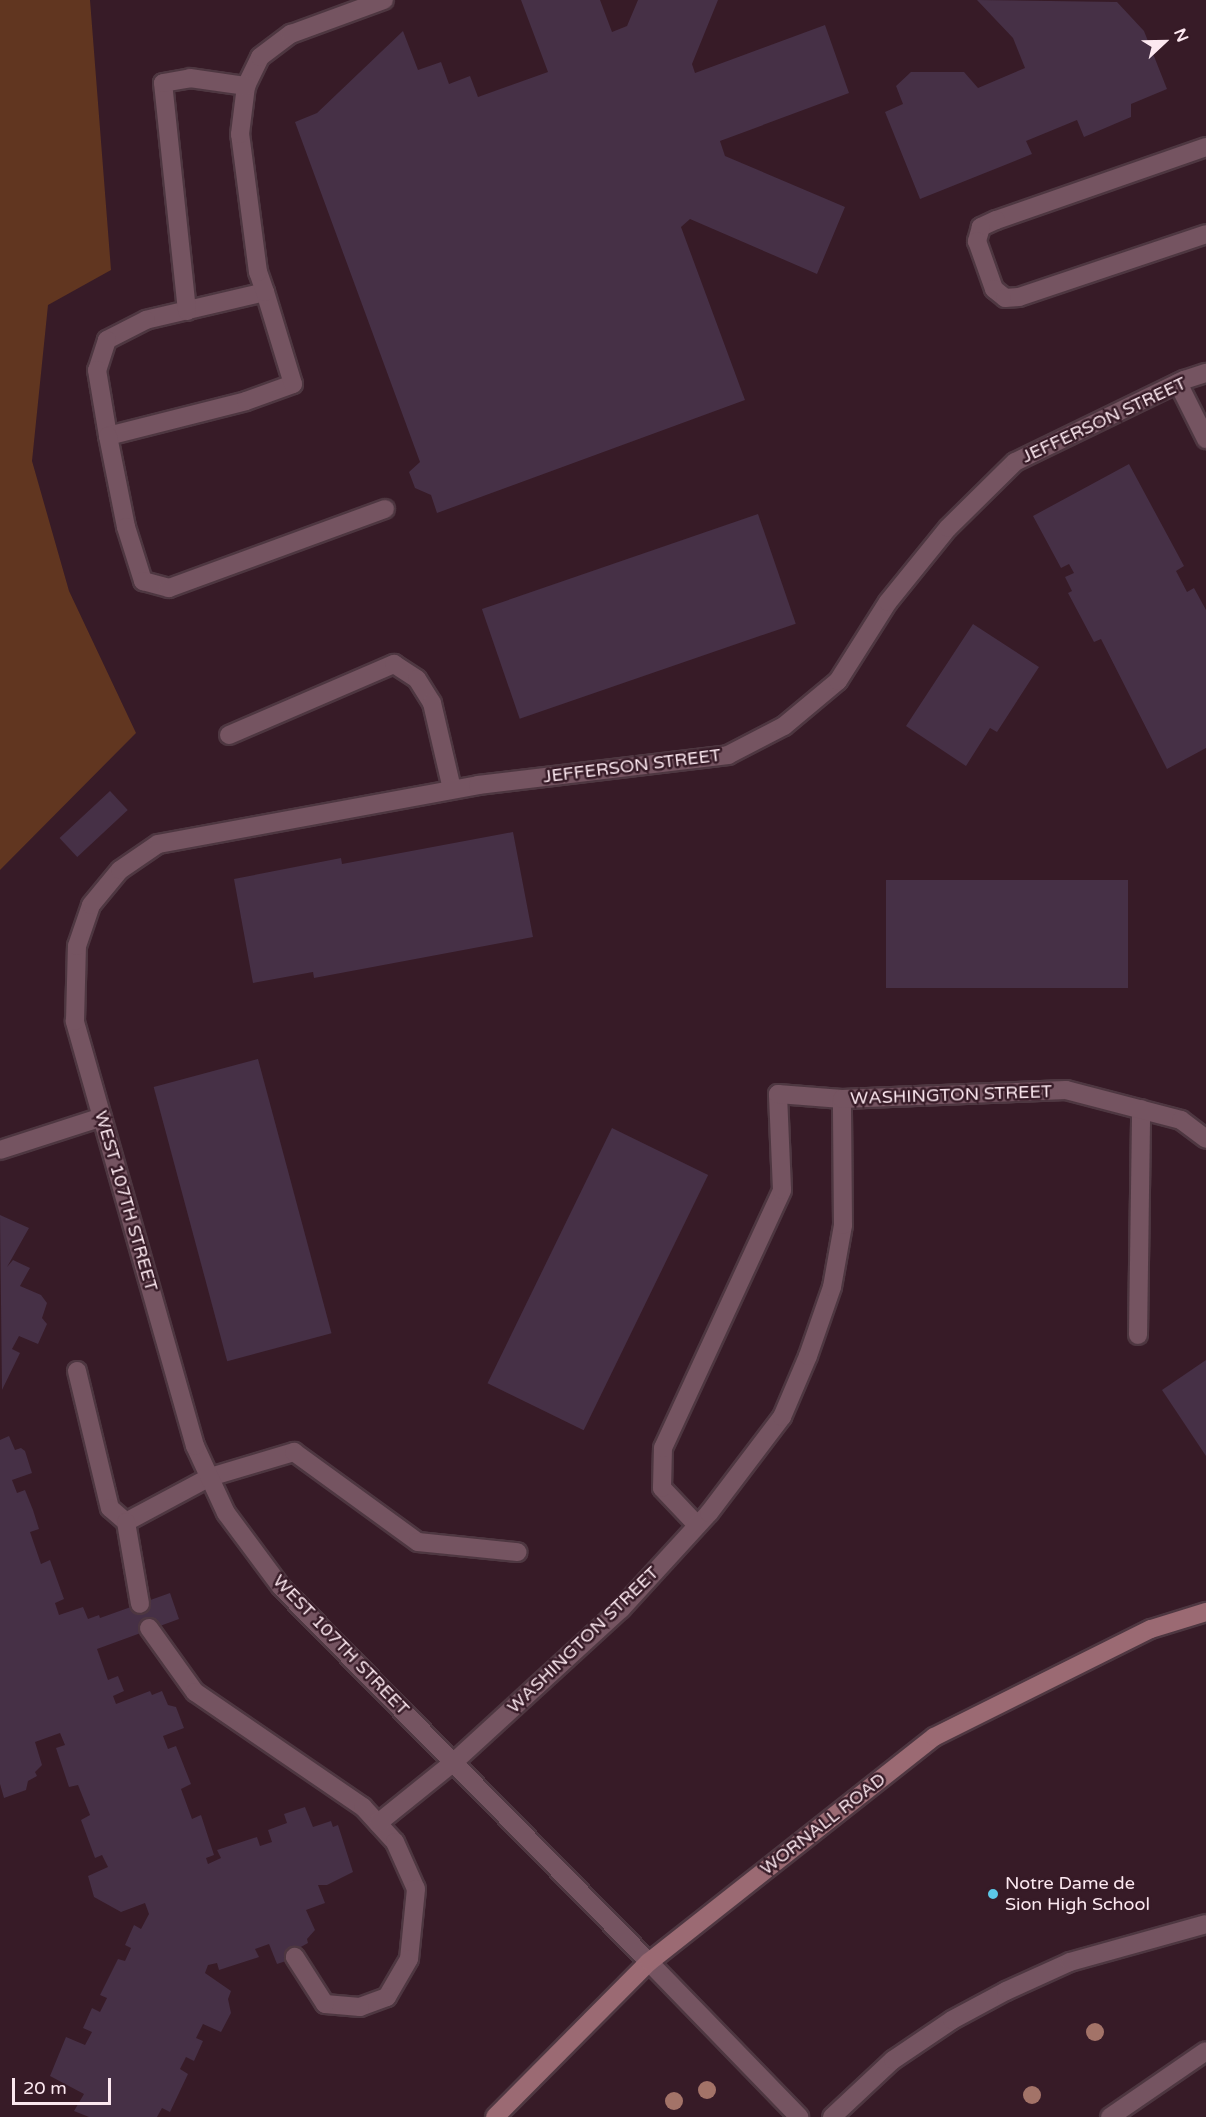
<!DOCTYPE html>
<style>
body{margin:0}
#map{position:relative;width:1206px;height:2117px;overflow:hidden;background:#371b27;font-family:"Varela Round",sans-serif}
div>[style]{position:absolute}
.green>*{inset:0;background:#613620}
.building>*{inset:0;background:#463046;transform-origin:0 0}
.roads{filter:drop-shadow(2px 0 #4e3741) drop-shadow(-2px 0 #4e3741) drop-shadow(0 2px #4e3741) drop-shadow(0 -2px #4e3741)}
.lane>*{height:18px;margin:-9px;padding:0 9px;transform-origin:9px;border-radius:9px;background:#755461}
.street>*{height:18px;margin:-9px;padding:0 9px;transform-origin:9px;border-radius:9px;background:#755461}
.secondary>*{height:18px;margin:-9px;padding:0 9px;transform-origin:9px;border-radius:9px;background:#9b6a73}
.trees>*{width:18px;height:18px;margin:-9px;border-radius:50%;background:#a37368}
.dots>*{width:16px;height:16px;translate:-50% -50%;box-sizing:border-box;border:3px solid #371b27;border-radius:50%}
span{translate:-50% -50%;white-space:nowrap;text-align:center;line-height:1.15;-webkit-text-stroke:5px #371b27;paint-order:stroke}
.street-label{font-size:18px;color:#fce8f0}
.poi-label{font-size:18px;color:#fce8f0}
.left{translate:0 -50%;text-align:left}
.north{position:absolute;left:1134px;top:12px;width:60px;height:60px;-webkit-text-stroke:4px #371b27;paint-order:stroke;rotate:68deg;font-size:16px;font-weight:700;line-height:24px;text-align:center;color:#fce8f0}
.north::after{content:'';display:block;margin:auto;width:21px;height:27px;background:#fce8f0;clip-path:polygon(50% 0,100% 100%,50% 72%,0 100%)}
.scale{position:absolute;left:12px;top:2078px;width:99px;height:27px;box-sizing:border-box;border:3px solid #fce8f0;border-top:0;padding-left:8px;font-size:18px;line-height:21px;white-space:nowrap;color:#fce8f0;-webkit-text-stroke:4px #371b27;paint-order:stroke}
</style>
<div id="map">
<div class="green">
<i style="clip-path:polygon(0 0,90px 0,111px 270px,48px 305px,32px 461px,69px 591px,136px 733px,0 870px)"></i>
</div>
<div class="building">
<i style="clip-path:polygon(521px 0,600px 0,612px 32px,627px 26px,638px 0,718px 0,692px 64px,695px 73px,825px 25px,849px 93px,720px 141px,725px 156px,845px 207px,817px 274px,690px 219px,681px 227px,745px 400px,437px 513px,431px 495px,415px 488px,409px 472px,420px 462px,295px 122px,317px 113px,403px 31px,418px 70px,441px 62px,449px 84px,470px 76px,478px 97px,548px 72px)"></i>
<i style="clip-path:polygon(977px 0,1117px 2px,1144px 31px,1167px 89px,1131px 104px,1131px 117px,1084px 137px,1077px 120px,1026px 141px,1032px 154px,920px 199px,885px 112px,903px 104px,896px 86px,911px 72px,964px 72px,978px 88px,1025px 68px,1013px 38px)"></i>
<i style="clip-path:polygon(1129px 464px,1184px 566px,1176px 571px,1187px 592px,1194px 588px,1206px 610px,1206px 748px,1167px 769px,1101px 639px,1094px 642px,1068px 593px,1072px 591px,1065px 577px,1074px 573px,1069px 564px,1061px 568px,1033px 516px)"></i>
<i style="left:758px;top:514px;width:116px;height:292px;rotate:71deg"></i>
<i style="clip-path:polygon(973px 624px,1039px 667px,997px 732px,990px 728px,966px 766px,906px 726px)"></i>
<i style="left:110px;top:791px;width:26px;height:69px;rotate:47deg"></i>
<i style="clip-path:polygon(513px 832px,533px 937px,314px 978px,313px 972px,253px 983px,234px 879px,341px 858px,342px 864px)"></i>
<i style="left:886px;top:880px;width:242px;height:108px"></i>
<i style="left:258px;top:1059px;width:284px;height:108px;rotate:75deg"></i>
<i style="left:612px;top:1128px;width:107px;height:284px;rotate:26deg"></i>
<i style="clip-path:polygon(0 1215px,29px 1228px,7px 1267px,13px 1260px,30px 1268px,20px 1286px,41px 1295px,47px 1303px,42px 1318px,47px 1324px,38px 1344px,19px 1336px,12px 1349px,20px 1353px,2px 1390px)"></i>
<i style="clip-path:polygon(1206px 1360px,1206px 1456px,1162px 1390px)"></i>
<i style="clip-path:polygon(9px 1436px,15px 1450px,21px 1448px,25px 1451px,32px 1473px,12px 1480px,17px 1493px,25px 1490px,33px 1510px,39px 1529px,30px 1532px,41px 1564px,50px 1560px,64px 1599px,55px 1603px,59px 1615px,83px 1607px,88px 1619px,99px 1615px,100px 1618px,170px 1593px,179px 1619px,97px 1649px,108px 1680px,118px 1676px,124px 1691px,113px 1696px,116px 1704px,150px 1691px,152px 1695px,162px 1691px,168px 1705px,176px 1707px,184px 1728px,163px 1736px,168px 1749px,176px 1746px,191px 1784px,181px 1789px,192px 1819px,201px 1815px,214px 1855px,206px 1858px,208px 1864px,221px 1858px,217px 1850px,257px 1837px,260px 1846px,272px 1842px,268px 1830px,287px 1823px,284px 1814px,305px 1807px,313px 1827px,331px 1821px,333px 1827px,338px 1825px,353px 1872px,327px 1885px,318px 1885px,325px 1903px,306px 1910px,315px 1930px,307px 1939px,308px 1943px,299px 1948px,298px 1957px,277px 1964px,269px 1944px,255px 1949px,259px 1957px,219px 1970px,217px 1963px,208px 1965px,205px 1973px,231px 1991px,228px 1999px,231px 2013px,221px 2032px,203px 2024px,196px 2038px,203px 2041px,194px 2061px,186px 2057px,180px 2069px,188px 2074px,170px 2112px,162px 2108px,157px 2117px,89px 2117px,74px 2111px,84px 2094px,50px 2076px,66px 2037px,85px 2045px,92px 2032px,83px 2028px,92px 2008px,100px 2012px,107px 1998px,100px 1995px,118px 1959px,125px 1961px,131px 1948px,125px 1945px,134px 1925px,141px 1929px,149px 1914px,145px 1903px,121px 1912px,94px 1897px,88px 1876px,108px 1867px,102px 1855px,95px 1858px,81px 1820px,90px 1815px,78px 1785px,69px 1787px,56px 1748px,65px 1745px,60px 1733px,35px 1742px,42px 1765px,35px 1772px,37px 1776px,28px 1781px,26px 1790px,4px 1798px,0 1784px,0 1440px)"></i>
</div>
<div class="roads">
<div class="lane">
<i style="left:1206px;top:147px;width:222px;rotate:160.8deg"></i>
<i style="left:996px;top:220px;width:17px;rotate:155deg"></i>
<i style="left:981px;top:227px;width:15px;rotate:106deg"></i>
<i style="left:977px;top:241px;width:51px;rotate:70.5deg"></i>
<i style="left:994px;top:289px;width:14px;rotate:39deg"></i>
<i style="left:1005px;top:298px;width:14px;rotate:-4deg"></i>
<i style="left:1019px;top:297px;width:197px;rotate:-18.6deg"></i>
<i style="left:265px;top:292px;width:122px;rotate:166.8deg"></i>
<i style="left:146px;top:320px;width:44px;rotate:152.9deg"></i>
<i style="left:107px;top:340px;width:32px;rotate:108deg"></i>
<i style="left:97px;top:370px;width:67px;rotate:80.5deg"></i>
<i style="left:108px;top:436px;width:142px;rotate:-14.2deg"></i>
<i style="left:246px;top:401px;width:50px;rotate:-19.9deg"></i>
<i style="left:293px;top:384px;width:96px;rotate:-106.9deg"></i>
<i style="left:265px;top:292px;width:21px;rotate:-109deg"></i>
<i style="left:258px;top:272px;width:139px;rotate:-97.4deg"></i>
<i style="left:240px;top:134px;width:48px;rotate:-82.9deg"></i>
<i style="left:246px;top:86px;width:32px;rotate:-64deg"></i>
<i style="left:260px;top:57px;width:39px;rotate:-37deg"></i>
<i style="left:291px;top:34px;width:99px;rotate:-20.1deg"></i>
<i style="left:187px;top:311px;width:229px;rotate:-96deg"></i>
<i style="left:163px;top:83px;width:27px;rotate:-10deg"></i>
<i style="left:190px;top:78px;width:57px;rotate:8.1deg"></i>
<i style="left:1178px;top:383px;width:63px;rotate:63.4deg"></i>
<i style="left:108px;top:436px;width:93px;rotate:78.8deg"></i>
<i style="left:126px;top:527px;width:57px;rotate:72.5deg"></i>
<i style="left:143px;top:581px;width:27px;rotate:15deg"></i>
<i style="left:169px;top:588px;width:230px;rotate:-20.1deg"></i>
<i style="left:229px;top:735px;width:180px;rotate:-23.3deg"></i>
<i style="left:394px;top:664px;width:27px;rotate:33deg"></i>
<i style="left:417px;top:679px;width:28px;rotate:58deg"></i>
<i style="left:432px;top:703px;width:88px;rotate:76.9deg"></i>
<i style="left:0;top:1150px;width:107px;rotate:-17.9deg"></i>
<i style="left:1138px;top:1335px;width:226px;rotate:-89.2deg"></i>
<i style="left:77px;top:1371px;width:141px;rotate:76.5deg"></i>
<i style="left:110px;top:1508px;width:21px;rotate:41deg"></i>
<i style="left:126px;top:1522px;width:95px;rotate:-28.2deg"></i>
<i style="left:210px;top:1477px;width:88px;rotate:-16.6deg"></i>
<i style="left:294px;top:1452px;width:153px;rotate:36deg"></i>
<i style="left:418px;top:1542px;width:100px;rotate:5.8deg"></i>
<i style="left:126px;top:1522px;width:83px;rotate:80.3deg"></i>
<i style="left:697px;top:1525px;width:51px;rotate:-133.4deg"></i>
<i style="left:662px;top:1488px;width:40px;rotate:-88.6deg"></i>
<i style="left:663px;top:1448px;width:284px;rotate:-65.2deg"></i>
<i style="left:782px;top:1190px;width:96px;rotate:-92.4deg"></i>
<i style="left:778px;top:1094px;width:64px;rotate:4.5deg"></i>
<i style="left:149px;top:1628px;width:79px;rotate:54.3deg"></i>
<i style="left:195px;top:1692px;width:204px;rotate:34.4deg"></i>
<i style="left:363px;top:1807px;width:47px;rotate:47.6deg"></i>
<i style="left:395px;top:1842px;width:51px;rotate:65.9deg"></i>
<i style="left:416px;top:1889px;width:70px;rotate:95.7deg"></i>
<i style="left:409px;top:1959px;width:44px;rotate:120.1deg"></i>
<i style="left:387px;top:1997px;width:29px;rotate:160deg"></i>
<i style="left:360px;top:2007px;width:35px;rotate:-175deg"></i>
<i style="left:325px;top:2004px;width:56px;rotate:-122.6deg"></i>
<i style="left:378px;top:1823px;width:99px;rotate:-38.8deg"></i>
<i style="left:649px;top:1962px;width:216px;rotate:45.9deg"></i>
<i style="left:832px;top:2117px;width:83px;rotate:-43.1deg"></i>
<i style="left:893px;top:2060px;width:71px;rotate:-34.1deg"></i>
<i style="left:952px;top:2020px;width:61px;rotate:-28.2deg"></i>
<i style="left:1006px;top:1991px;width:70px;rotate:-24.4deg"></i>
<i style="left:1070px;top:1962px;width:141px;rotate:-15.6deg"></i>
<i style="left:1110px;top:2117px;width:116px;rotate:-34.5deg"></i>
</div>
<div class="street">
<i style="left:455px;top:1761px;width:225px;rotate:-42.5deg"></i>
<i style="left:621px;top:1609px;width:130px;rotate:-47.5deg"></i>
<i style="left:709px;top:1513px;width:121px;rotate:-52.8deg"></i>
<i style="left:782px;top:1417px;width:66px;rotate:-66.9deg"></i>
<i style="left:808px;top:1356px;width:73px;rotate:-70.8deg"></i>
<i style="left:832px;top:1287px;width:63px;rotate:-79.9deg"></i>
<i style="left:843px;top:1225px;width:126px;rotate:-90.5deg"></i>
<i style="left:842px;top:1099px;width:224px;rotate:-2.3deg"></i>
<i style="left:1066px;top:1090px;width:119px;rotate:14.6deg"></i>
<i style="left:1181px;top:1120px;width:31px;rotate:37deg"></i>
<i style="left:649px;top:1962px;width:525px;rotate:-134.46deg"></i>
<i style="left:281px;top:1587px;width:92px;rotate:-126.6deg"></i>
<i style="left:226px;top:1513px;width:74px;rotate:-114.8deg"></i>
<i style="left:195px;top:1446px;width:442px;rotate:-105.8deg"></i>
<i style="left:75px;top:1021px;width:75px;rotate:-88.5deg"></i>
<i style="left:77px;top:946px;width:43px;rotate:-71.1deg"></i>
<i style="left:91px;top:905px;width:45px;rotate:-50.4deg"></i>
<i style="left:120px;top:870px;width:46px;rotate:-34.4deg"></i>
<i style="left:158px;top:844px;width:325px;rotate:-10.4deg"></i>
<i style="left:478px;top:785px;width:252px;rotate:-6.8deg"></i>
<i style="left:728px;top:755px;width:63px;rotate:-27.4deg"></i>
<i style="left:784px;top:726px;width:70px;rotate:-39.8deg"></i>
<i style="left:838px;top:681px;width:93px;rotate:-57.7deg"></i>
<i style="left:888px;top:602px;width:95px;rotate:-51deg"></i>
<i style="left:948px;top:528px;width:94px;rotate:-44.6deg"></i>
<i style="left:1015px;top:462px;width:188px;rotate:-25.9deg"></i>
<i style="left:1184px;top:380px;width:23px;rotate:-18deg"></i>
</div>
<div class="secondary">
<i style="left:495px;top:2117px;width:218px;rotate:-45.2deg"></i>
<i style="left:649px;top:1962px;width:363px;rotate:-38.3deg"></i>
<i style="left:934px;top:1737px;width:242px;rotate:-26.5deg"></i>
<i style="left:1151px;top:1629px;width:58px;rotate:-17.2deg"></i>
</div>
</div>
<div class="trees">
<i style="left:1095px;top:2032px"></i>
<i style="left:707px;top:2090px"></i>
<i style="left:1032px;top:2095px"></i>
<i style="left:674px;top:2101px"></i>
</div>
<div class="dots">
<i style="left:993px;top:1894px;background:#5cc7e7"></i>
</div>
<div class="street-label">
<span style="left:1104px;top:420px;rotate:-25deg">JEFFERSON STREET</span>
<span style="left:632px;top:766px;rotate:-7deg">JEFFERSON STREET</span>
<span style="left:951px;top:1095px;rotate:-2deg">WASHINGTON STREET</span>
<span style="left:126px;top:1201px;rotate:74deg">WEST 107TH STREET</span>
<span style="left:583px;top:1640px;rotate:-44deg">WASHINGTON STREET</span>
<span style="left:341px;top:1645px;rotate:46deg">WEST 107TH STREET</span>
<span style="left:823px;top:1824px;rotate:-38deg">WORNALL ROAD</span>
</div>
<div class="poi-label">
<span class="left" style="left:1005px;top:1894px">Notre Dame de<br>Sion High School</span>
</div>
<div class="north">N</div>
<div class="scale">20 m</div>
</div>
